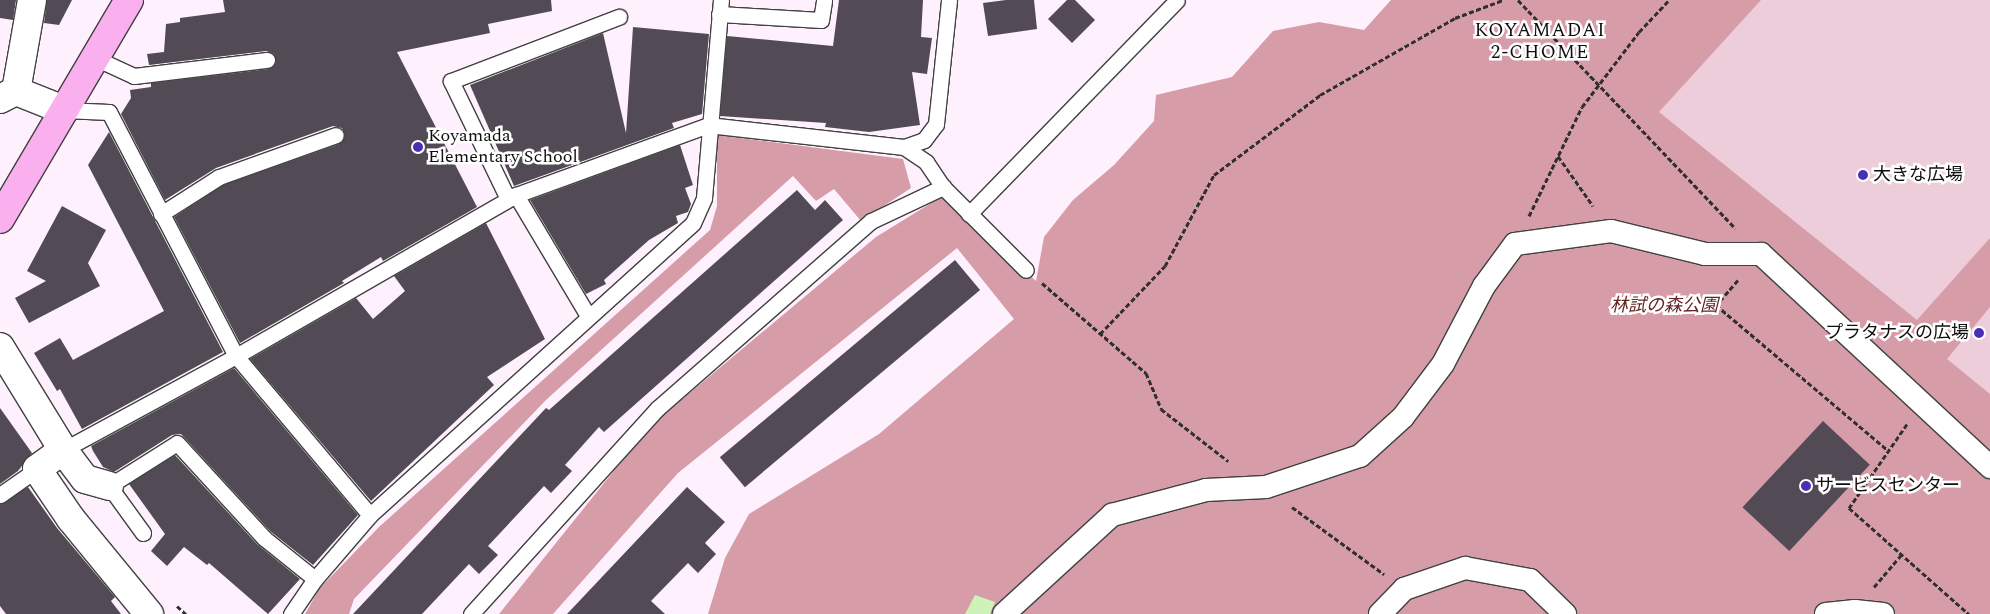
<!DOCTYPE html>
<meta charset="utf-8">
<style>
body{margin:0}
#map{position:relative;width:1990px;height:614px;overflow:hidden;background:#fef0fd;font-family:Spectral,"Noto Sans JP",serif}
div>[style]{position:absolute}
.forest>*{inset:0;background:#d69ca7}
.pitch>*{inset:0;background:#eecdda}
.water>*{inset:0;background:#cef2b8}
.building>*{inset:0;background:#524b56;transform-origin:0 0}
.path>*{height:3px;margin-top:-1.5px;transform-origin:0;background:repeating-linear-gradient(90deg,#303030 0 5px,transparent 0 7.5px)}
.roads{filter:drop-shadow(1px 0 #414141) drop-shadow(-1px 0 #414141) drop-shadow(0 1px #414141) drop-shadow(0 -1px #414141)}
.service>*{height:15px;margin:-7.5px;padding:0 7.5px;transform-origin:7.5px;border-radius:7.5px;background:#fff}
.pedestrian>*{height:22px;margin:-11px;padding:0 11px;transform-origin:11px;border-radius:11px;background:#fff}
.minor>*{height:28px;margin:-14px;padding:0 14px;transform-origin:14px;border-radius:14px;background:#fff}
.secondary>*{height:28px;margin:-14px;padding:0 14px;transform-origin:14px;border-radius:14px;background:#faafef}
.dots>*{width:14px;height:14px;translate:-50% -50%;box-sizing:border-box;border:2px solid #fff;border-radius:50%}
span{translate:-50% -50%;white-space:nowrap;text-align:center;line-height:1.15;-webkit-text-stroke:5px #fff;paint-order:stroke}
.poi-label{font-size:18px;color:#0e0e0e}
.left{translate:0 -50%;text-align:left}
.right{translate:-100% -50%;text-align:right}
.park-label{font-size:18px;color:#622522;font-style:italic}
.neighbourhood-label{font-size:19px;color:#0e0e0e;letter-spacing:1px}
</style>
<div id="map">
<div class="forest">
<i style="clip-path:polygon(1391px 0,1990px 0,1990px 614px,708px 614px,725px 558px,749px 514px,879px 434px,1014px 319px,957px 248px,678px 473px,553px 614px,499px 614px,649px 427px,876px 237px,941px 197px,1036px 281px,1044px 237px,1073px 200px,1114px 165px,1154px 121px,1156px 95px,1232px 77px,1273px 31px,1319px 22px,1364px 30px)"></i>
<i style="clip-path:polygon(717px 135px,903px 159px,911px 188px,861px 221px,834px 189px,816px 201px,793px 176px,546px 400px,354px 599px,349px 614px,305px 614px,319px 589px,379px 527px,710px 230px,717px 206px)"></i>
</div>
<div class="pitch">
<i style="clip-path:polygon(1761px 0,1990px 0,1990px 238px,1917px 320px,1659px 112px)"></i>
<i style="clip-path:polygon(1990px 307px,1990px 394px,1947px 359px)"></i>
</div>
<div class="water">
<i style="clip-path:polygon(975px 595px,995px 602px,990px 614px,965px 614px)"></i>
</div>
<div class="building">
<i style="clip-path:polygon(0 0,16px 0,13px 20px,0 18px)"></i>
<i style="clip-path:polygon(47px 0,72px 0,59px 25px,44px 23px)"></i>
<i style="clip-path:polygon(223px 0,551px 0,552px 11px,488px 24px,490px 33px,397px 52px,477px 207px,383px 261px,381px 257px,342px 281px,344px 283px,240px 343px,174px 217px,223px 185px,339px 144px,345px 136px,342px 128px,333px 126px,216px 168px,165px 200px,121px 114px,131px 98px,130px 90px,151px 87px,151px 83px,268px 69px,276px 63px,274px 54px,266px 51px,149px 65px,147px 54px,164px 52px,166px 24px,180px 22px,180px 18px,225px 12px)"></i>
<i style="clip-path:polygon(839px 0,923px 0,921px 37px,932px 38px,927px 74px,912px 72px,920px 125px,869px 132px,825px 127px,826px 123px,720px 116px,727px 36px,833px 46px)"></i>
<i style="clip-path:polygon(1006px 0,1034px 0,1037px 29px,988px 36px,983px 3px)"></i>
<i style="clip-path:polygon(1067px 0,1075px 0,1095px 20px,1072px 43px,1048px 19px)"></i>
<i style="clip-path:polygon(633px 27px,709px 34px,702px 114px,672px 123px,674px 128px,514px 186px,470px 85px,603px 33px,626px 133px)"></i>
<i style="clip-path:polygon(109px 132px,223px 352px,82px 429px,60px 389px,57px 391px,34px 353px,60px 338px,73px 360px,164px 311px,88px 165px)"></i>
<i style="clip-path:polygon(680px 145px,693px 185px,685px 188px,691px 204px,688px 212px,676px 216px,678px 223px,649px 240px,604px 280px,606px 284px,586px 294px,530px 200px)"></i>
<i style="clip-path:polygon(797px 190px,815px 210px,825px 200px,843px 220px,604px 432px,599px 427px,565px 465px,572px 471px,551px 493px,544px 486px,488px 546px,498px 555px,479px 574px,469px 564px,422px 614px,353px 614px,546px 408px,549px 410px)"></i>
<i style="clip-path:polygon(62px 206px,106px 230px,88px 263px,100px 286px,29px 323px,15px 298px,46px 281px,27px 271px)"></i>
<i style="clip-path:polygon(486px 223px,545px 339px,487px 377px,494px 385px,371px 501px,250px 359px,356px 298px,373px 319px,405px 291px,394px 276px)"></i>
<i style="left:955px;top:260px;width:39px;height:307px;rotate:50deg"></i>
<i style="clip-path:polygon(234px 368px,358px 515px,313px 565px,270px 531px,181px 434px,172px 435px,114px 472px,103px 467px,93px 451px,91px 446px)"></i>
<i style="clip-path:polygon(0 408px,32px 453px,18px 471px,0 484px)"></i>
<i style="left:1823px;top:421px;width:64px;height:118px;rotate:43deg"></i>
<i style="clip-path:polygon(175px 455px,257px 544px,300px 579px,268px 614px,209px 563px,207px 565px,184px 547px,167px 566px,151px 551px,165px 534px,129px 484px)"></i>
<i style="clip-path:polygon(28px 487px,57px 528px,115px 597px,111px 601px,121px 614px,6px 614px,0 606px,0 504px)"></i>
<i style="clip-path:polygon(687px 487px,725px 522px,705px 543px,716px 554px,698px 573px,688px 563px,651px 601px,665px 614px,567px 614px)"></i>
</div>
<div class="path">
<i style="left:1518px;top:0;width:315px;rotate:46.4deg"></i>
<i style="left:1558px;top:156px;width:61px;rotate:55deg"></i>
<i style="left:1529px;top:216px;width:121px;rotate:-64.1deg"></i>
<i style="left:1582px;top:107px;width:94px;rotate:-52.8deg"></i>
<i style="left:1639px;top:32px;width:44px;rotate:-46.8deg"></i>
<i style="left:1738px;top:280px;width:33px;rotate:131deg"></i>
<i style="left:1716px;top:305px;width:226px;rotate:40.2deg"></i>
<i style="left:1042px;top:283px;width:138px;rotate:40.9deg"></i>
<i style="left:1146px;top:373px;width:39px;rotate:67deg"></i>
<i style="left:1161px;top:409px;width:85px;rotate:37.8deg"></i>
<i style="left:1100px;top:334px;width:94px;rotate:-46.3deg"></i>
<i style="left:1165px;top:266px;width:103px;rotate:-61.7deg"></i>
<i style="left:1214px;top:175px;width:133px;rotate:-37deg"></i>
<i style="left:1320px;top:95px;width:155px;rotate:-29.7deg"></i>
<i style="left:1455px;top:18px;width:51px;rotate:-20.6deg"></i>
<i style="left:1907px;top:424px;width:102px;rotate:124.6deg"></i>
<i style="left:1849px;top:508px;width:160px;rotate:41.5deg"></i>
<i style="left:1292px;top:507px;width:114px;rotate:36.1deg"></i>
<i style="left:1874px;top:587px;width:43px;rotate:-49.7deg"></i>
<i style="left:177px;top:606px;width:12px;rotate:42deg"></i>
</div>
<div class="roads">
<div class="service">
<i style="left:719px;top:14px;width:102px;rotate:3.4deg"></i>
<i style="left:821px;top:20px;width:20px;rotate:-81deg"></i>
<i style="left:95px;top:58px;width:43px;rotate:24.8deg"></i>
<i style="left:134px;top:76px;width:134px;rotate:-6.9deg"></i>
<i style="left:64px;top:110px;width:45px;rotate:2.5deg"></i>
<i style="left:109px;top:112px;width:275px;rotate:62.5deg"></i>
<i style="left:236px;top:356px;width:208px;rotate:49.9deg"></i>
<i style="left:904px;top:147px;width:27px;rotate:34deg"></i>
<i style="left:926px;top:162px;width:30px;rotate:56deg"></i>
<i style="left:943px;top:187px;width:117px;rotate:45deg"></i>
<i style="left:516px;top:195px;width:141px;rotate:59.2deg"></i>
<i style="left:508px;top:199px;width:131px;rotate:-115.8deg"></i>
<i style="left:451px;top:81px;width:180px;rotate:-20.9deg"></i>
<i style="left:161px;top:214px;width:69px;rotate:-32.5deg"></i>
<i style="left:219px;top:177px;width:124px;rotate:-19.7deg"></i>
<i style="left:969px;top:214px;width:298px;rotate:-45.8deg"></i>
<i style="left:63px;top:450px;width:197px;rotate:-28.5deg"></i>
<i style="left:236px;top:356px;width:323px;rotate:-29.9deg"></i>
<i style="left:516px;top:195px;width:204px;rotate:-20deg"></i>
<i style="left:708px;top:125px;width:197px;rotate:6.4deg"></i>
<i style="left:904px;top:147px;width:21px;rotate:-19deg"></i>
<i style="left:924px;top:140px;width:20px;rotate:-53deg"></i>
<i style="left:936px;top:124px;width:125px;rotate:-84deg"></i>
<i style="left:0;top:495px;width:45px;rotate:-35.1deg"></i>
<i style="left:143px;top:533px;width:58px;rotate:-125.9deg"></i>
<i style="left:109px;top:486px;width:80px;rotate:-32.3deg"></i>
<i style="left:177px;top:443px;width:129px;rotate:47.5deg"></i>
<i style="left:264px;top:538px;width:65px;rotate:38.8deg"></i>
<i style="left:291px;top:614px;width:42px;rotate:-55.6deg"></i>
<i style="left:315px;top:579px;width:84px;rotate:-49.3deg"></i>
<i style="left:370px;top:515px;width:435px;rotate:-42.1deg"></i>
<i style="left:693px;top:223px;width:27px;rotate:-66deg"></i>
<i style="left:704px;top:198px;width:199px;rotate:-85.1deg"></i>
<i style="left:471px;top:614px;width:278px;rotate:-47.8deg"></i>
<i style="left:658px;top:408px;width:283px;rotate:-41.3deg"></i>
<i style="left:871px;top:221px;width:80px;rotate:-25.3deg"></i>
</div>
<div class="pedestrian">
<i style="left:1004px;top:614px;width:147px;rotate:-42.5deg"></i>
<i style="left:1112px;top:515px;width:97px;rotate:-14.9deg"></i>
<i style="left:1206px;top:490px;width:60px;rotate:-2.9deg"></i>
<i style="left:1266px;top:487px;width:99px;rotate:-18.3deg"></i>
<i style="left:1360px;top:456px;width:58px;rotate:-42.2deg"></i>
<i style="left:1403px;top:417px;width:66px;rotate:-53deg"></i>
<i style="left:1443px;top:364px;width:88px;rotate:-62.3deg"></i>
<i style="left:1484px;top:286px;width:52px;rotate:-53.6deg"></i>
<i style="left:1515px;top:244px;width:97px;rotate:-7.7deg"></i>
<i style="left:1611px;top:231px;width:97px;rotate:13.7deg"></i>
<i style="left:1705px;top:254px;width:56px"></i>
<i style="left:1761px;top:254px;width:313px;rotate:42.9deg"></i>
<i style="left:1380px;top:614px;width:35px;rotate:-46deg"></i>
<i style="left:1404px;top:589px;width:65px;rotate:-19deg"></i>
<i style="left:1465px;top:568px;width:66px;rotate:10.5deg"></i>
<i style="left:1530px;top:580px;width:49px;rotate:44.2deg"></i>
<i style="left:1826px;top:614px;width:29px;rotate:-6deg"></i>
<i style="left:1855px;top:611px;width:28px;rotate:6deg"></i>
</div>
<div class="minor">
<i style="left:16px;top:91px;width:92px;rotate:-80deg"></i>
<i style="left:0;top:99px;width:18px;rotate:-27deg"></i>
<i style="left:16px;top:91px;width:52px;rotate:21.6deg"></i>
<i style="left:0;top:347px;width:121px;rotate:58.5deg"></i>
<i style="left:63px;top:450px;width:36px;rotate:53deg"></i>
<i style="left:85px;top:479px;width:25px;rotate:16deg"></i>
<i style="left:63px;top:450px;width:32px;rotate:144deg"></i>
<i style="left:37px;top:469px;width:60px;rotate:55.8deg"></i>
<i style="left:71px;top:519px;width:123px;rotate:50.6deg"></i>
</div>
<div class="secondary">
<i style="left:0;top:219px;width:254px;rotate:-59.5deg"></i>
</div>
</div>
<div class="dots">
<i style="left:418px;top:147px;background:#4a2fb5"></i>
<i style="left:1863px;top:175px;background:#4a2fb5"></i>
<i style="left:1979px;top:333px;background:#4a2fb5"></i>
<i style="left:1806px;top:486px;background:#4a2fb5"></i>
</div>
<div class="poi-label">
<span class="left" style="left:428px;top:147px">Koyamada<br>Elementary School</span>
<span class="left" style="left:1873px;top:175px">大きな広場</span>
<span class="right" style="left:1969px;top:333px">プラタナスの広場</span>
<span class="left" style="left:1816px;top:486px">サービスセンター</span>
</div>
<div class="park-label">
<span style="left:1664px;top:306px">林試の森公園</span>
</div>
<div class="neighbourhood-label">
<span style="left:1540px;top:42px">KOYAMADAI<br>2-CHOME</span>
</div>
</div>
